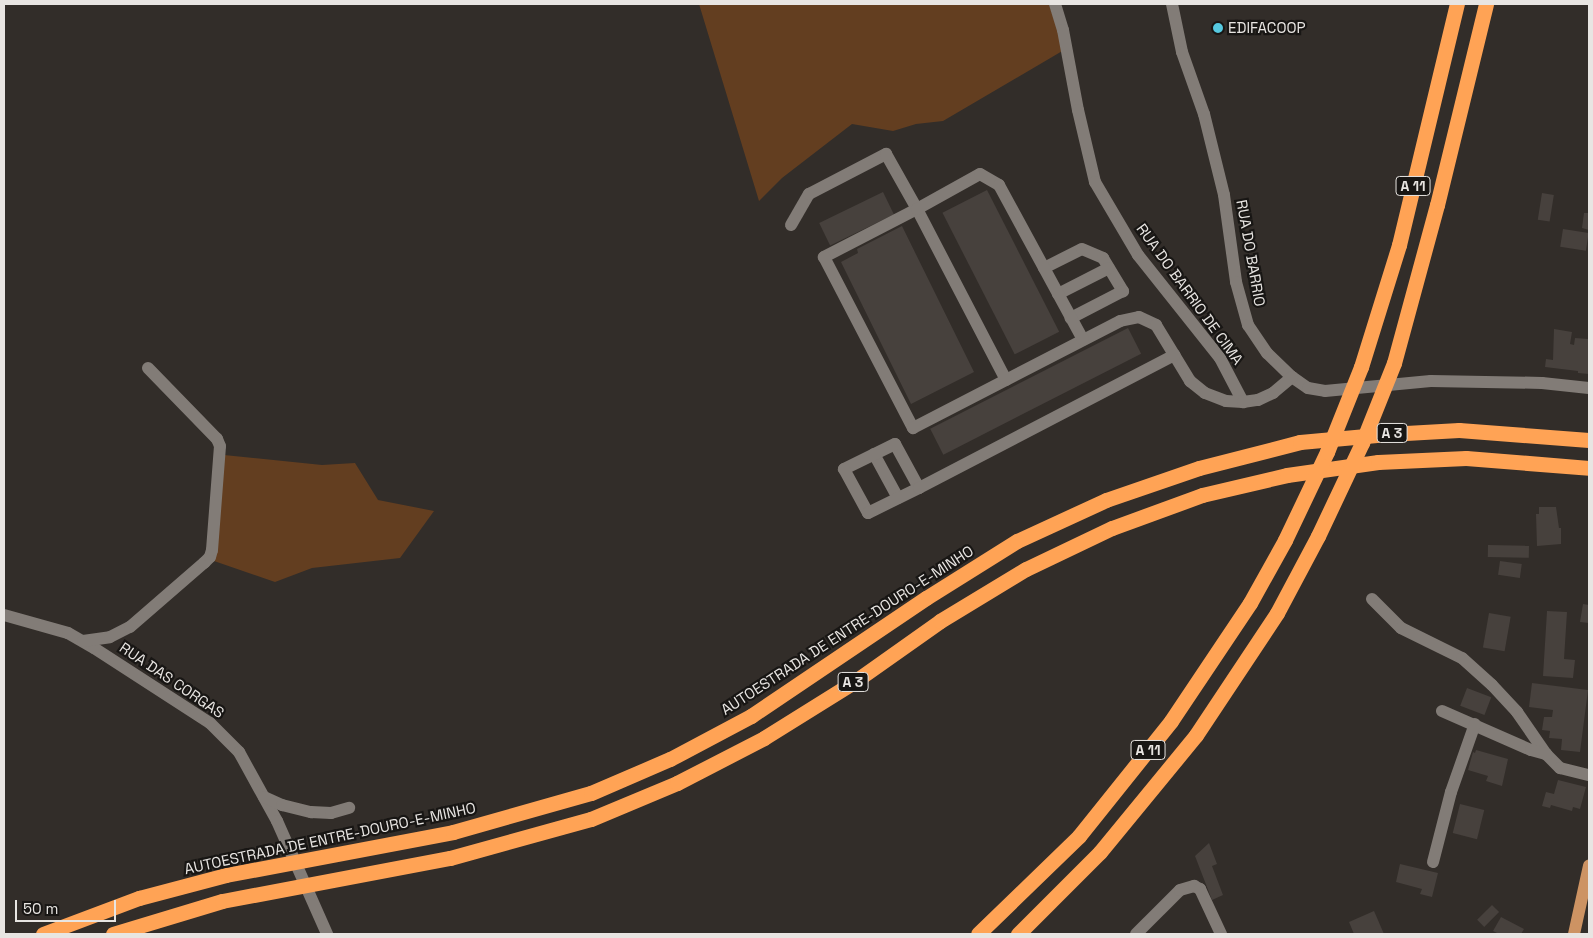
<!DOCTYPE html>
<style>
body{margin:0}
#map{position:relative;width:1593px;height:938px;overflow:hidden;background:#322d29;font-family:"Space Grotesk",sans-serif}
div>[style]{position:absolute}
.green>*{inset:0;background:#633e20}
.building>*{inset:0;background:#47413d;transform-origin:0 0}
.minor>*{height:12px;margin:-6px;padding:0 6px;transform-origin:6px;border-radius:6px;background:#827c77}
.major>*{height:12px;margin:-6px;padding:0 6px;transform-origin:6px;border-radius:6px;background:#cd9363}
.highway>*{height:15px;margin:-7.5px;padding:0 7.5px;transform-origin:7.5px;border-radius:7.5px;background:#ffa355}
.dots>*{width:14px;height:14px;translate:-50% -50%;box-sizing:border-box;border:2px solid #181614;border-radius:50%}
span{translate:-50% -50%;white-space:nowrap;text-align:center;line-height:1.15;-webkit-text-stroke:4.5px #181614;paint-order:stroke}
.shield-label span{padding:1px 4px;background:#181614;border:1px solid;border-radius:4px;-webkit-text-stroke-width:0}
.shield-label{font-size:14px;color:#e8e5e2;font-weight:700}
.poi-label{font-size:15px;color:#e8e5e2}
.left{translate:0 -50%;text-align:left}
.street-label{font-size:15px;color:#e8e5e2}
.frame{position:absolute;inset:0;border:5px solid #e8e5e2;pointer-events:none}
.scale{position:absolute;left:15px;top:900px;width:101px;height:22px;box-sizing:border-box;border:2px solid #e8e5e2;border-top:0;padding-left:6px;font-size:15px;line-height:18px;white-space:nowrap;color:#e8e5e2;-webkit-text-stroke:4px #181614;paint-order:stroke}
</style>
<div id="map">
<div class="green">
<i style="clip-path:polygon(699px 4px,1049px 4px,1064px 50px,943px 121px,916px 124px,893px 131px,852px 124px,782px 178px,759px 201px)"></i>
<i style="clip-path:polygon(224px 455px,322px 465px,355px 463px,378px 500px,434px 511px,400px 558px,312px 568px,275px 582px,214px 561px)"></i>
</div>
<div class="building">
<i style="left:987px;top:190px;width:159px;height:50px;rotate:63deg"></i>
<i style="left:883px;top:192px;width:25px;height:71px;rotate:64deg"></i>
<i style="left:1542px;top:193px;width:12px;height:27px;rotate:9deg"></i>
<i style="clip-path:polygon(1584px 213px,1589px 213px,1589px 230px,1582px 228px)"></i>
<i style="clip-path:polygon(902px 226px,974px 372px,911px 404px,841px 262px,858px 253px,857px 249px)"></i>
<i style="left:1563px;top:229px;width:26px;height:18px;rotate:9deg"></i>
<i style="left:1128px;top:328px;width:29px;height:222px;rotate:63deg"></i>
<i style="clip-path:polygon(1554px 329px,1572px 332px,1570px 344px,1574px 345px,1575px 338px,1588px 339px,1589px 374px,1578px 373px,1578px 371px,1545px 367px,1546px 359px,1553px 360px)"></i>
<i style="clip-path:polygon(1539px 507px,1556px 507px,1559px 528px,1561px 528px,1561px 544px,1537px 546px,1536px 514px,1539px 514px)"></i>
<i style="left:1488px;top:545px;width:41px;height:12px;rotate:1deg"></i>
<i style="left:1500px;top:561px;width:22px;height:14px;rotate:8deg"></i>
<i style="clip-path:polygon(1583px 604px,1589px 605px,1589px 623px,1580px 622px)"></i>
<i style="clip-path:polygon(1547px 611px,1567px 612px,1564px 659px,1575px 660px,1573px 678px,1543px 676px)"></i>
<i style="left:1489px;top:613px;width:22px;height:35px;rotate:10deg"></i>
<i style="clip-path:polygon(1532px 683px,1588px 690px,1580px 752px,1561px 750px,1562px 739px,1549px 738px,1550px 731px,1542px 730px,1544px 717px,1552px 717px,1553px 710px,1529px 707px)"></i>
<i style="left:1467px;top:688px;width:26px;height:19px;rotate:21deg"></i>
<i style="clip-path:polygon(1476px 750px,1508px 759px,1502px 786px,1486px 781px,1488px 776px,1468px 770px,1473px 752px,1475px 753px)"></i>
<i style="clip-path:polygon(1558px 780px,1586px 787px,1580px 809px,1573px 807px,1572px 811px,1551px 805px,1550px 808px,1542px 806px,1546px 792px,1554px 794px)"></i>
<i style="left:1460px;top:804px;width:25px;height:30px;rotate:14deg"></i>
<i style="clip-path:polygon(1209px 843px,1217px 864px,1212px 866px,1223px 895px,1212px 900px,1195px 856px)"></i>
<i style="clip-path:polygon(1400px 864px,1438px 873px,1432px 897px,1420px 894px,1422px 889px,1396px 882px)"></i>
<i style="left:1492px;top:905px;width:10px;height:21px;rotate:45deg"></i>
<i style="clip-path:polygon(1374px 911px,1384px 934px,1354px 934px,1349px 922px)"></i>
<i style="clip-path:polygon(1501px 917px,1524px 929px,1521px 934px,1499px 934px,1493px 931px)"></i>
</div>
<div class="minor">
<i style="left:1055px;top:4px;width:27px;rotate:73deg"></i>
<i style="left:1063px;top:30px;width:81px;rotate:79.4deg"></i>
<i style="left:1078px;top:110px;width:74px;rotate:76.7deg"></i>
<i style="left:1095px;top:182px;width:85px;rotate:59.5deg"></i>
<i style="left:1138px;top:255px;width:132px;rotate:51.5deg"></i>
<i style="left:1220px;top:358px;width:50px;rotate:62.4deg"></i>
<i style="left:1172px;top:4px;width:49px;rotate:78.2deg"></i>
<i style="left:1182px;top:52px;width:66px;rotate:70.5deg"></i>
<i style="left:1204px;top:114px;width:83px;rotate:76.1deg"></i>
<i style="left:1224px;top:195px;width:88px;rotate:82.1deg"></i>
<i style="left:1236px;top:282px;width:45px;rotate:74.4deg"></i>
<i style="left:1248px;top:325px;width:34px;rotate:56deg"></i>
<i style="left:1267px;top:353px;width:35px;rotate:44deg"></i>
<i style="left:1292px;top:377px;width:19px;rotate:35deg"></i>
<i style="left:1308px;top:388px;width:17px;rotate:10deg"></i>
<i style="left:1325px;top:391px;width:106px;rotate:-5.4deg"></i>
<i style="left:1431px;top:381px;width:111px;rotate:1deg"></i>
<i style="left:1542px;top:383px;width:47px;rotate:6.1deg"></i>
<i style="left:791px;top:225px;width:36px;rotate:-60deg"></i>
<i style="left:809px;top:194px;width:87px;rotate:-27.5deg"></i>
<i style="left:886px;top:154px;width:63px;rotate:60.6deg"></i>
<i style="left:917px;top:209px;width:105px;rotate:152.7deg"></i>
<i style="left:824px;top:257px;width:193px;rotate:62.5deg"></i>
<i style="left:913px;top:428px;width:233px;rotate:-27.3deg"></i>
<i style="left:1120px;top:321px;width:19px;rotate:-12deg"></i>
<i style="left:1139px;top:317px;width:19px;rotate:25deg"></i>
<i style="left:1156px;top:325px;width:66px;rotate:58.7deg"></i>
<i style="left:1190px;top:381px;width:19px;rotate:39deg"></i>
<i style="left:1205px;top:393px;width:22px;rotate:21deg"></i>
<i style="left:1226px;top:401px;width:17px;rotate:3deg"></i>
<i style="left:1243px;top:402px;width:15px;rotate:-8deg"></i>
<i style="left:1258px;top:400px;width:17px;rotate:-25deg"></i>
<i style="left:1273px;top:393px;width:25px;rotate:-40deg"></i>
<i style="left:1044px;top:268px;width:42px;rotate:-26.6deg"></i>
<i style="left:1082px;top:249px;width:23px;rotate:23deg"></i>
<i style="left:1103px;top:258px;width:39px;rotate:59deg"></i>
<i style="left:1123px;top:291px;width:59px;rotate:152.6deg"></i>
<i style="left:1058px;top:294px;width:57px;rotate:-27deg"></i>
<i style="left:1006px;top:380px;width:193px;rotate:-117.5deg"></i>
<i style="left:917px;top:209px;width:72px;rotate:-29.1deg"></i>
<i style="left:980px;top:174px;width:22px;rotate:30deg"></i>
<i style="left:999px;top:185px;width:176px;rotate:61.5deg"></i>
<i style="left:874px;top:454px;width:50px;rotate:61.4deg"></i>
<i style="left:919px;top:488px;width:50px;rotate:-118.6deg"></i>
<i style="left:895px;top:444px;width:57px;rotate:153.9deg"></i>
<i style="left:844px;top:469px;width:50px;rotate:61.4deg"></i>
<i style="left:868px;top:513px;width:57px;rotate:-26.1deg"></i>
<i style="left:919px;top:488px;width:288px;rotate:-27.5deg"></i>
<i style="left:1372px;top:599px;width:41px;rotate:45deg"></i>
<i style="left:1401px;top:628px;width:68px;rotate:26.2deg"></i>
<i style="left:1462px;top:658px;width:40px;rotate:42deg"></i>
<i style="left:1492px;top:685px;width:37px;rotate:47deg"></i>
<i style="left:1517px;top:712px;width:51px;rotate:55.4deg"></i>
<i style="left:1546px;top:754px;width:20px;rotate:45deg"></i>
<i style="left:1560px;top:768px;width:30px;rotate:14deg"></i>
<i style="left:4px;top:615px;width:66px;rotate:15.7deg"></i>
<i style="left:68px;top:633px;width:30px;rotate:30deg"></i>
<i style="left:94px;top:648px;width:138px;rotate:32.9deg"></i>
<i style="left:210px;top:723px;width:41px;rotate:45deg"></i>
<i style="left:239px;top:752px;width:79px;rotate:61.2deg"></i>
<i style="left:277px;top:821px;width:124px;rotate:66.1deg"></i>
<i style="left:83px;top:641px;width:27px;rotate:-8deg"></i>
<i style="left:110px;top:637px;width:22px;rotate:-27deg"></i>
<i style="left:130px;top:627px;width:98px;rotate:-40.9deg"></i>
<i style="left:204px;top:563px;width:8px;rotate:-45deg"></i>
<i style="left:210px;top:557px;width:7px;rotate:-74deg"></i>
<i style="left:212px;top:550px;width:104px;rotate:-85.6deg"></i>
<i style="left:220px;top:446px;width:8px;rotate:-113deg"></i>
<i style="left:217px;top:439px;width:99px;rotate:-134.2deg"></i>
<i style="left:1442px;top:711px;width:97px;rotate:23.7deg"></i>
<i style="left:1531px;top:750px;width:16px;rotate:15deg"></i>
<i style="left:264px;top:797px;width:20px;rotate:24deg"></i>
<i style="left:282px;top:805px;width:30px;rotate:14deg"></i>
<i style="left:311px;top:812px;width:20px;rotate:3deg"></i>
<i style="left:331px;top:813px;width:19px;rotate:-16deg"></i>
<i style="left:1433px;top:862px;width:72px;rotate:-75.6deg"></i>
<i style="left:1451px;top:792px;width:72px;rotate:-70.6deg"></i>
<i style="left:1136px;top:934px;width:62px;rotate:-45deg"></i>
<i style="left:1180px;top:890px;width:15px;rotate:-16deg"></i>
<i style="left:1194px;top:886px;width:7px;rotate:27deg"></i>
<i style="left:1200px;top:889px;width:50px;rotate:65deg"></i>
</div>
<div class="major">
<i style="left:1574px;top:934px;width:70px;rotate:-77.6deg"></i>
</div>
<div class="highway">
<i style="left:43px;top:934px;width:103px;rotate:-20.6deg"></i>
<i style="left:139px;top:898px;width:90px;rotate:-14.8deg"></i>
<i style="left:226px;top:875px;width:231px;rotate:-10.7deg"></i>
<i style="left:453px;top:832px;width:143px;rotate:-15.8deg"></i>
<i style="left:591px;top:793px;width:86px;rotate:-23.3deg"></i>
<i style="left:670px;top:759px;width:92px;rotate:-28deg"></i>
<i style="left:751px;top:716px;width:211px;rotate:-34deg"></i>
<i style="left:926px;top:598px;width:107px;rotate:-32.1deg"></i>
<i style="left:1017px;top:541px;width:98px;rotate:-24.7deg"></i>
<i style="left:1106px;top:500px;width:98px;rotate:-19deg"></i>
<i style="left:1199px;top:468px;width:104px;rotate:-14.4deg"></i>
<i style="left:1300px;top:442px;width:88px;rotate:-5.2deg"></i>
<i style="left:1388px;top:434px;width:71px;rotate:-3.2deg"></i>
<i style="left:1459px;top:430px;width:130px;rotate:4.4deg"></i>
<i style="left:113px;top:934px;width:114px;rotate:-16.8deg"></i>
<i style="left:222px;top:901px;width:232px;rotate:-10.7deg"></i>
<i style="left:450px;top:858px;width:146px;rotate:-15.5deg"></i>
<i style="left:591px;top:819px;width:93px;rotate:-22.7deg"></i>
<i style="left:677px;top:783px;width:98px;rotate:-27.3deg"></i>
<i style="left:764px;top:738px;width:106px;rotate:-31.9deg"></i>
<i style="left:854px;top:682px;width:105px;rotate:-35.3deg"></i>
<i style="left:940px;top:621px;width:100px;rotate:-31.2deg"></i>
<i style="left:1026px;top:569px;width:95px;rotate:-25.5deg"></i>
<i style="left:1112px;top:528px;width:96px;rotate:-20.1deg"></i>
<i style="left:1202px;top:495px;width:87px;rotate:-13.2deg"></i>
<i style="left:1287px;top:475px;width:92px;rotate:-8.1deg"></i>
<i style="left:1378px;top:462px;width:88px;rotate:-2.6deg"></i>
<i style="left:1466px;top:458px;width:123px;rotate:4.6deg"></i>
<i style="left:978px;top:934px;width:141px;rotate:-44.1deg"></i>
<i style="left:1079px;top:836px;width:147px;rotate:-51.3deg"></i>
<i style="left:1171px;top:721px;width:142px;rotate:-56.2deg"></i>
<i style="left:1250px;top:603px;width:72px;rotate:-60.9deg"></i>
<i style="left:1285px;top:540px;width:98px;rotate:-64.5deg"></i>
<i style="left:1327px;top:452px;width:92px;rotate:-68.2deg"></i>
<i style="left:1361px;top:367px;width:128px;rotate:-72.7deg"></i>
<i style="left:1399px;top:245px;width:248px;rotate:-76.5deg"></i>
<i style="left:1018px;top:934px;width:116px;rotate:-45deg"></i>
<i style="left:1100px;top:852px;width:151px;rotate:-50.6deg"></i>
<i style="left:1196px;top:735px;width:146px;rotate:-56.4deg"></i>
<i style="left:1277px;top:613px;width:87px;rotate:-62deg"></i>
<i style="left:1318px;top:536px;width:103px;rotate:-64.7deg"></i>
<i style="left:1362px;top:443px;width:86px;rotate:-68.2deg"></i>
<i style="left:1394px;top:363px;width:164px;rotate:-74.8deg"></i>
<i style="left:1437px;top:205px;width:207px;rotate:-76.3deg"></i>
</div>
<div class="dots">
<i style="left:1218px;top:28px;background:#56c9e0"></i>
</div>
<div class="shield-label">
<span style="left:1413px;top:186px">A 11</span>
<span style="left:1392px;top:433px">A 3</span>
<span style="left:853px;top:682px">A 3</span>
<span style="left:1148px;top:750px">A 11</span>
</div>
<div class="poi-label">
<span class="left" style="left:1228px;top:28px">EDIFACOOP</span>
</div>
<div class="street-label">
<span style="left:1251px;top:253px;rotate:80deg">RUA DO BARRIO</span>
<span style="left:1190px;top:294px;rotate:54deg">RUA DO BARRIO DE CIMA</span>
<span style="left:847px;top:630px;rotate:-33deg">AUTOESTRADA DE ENTRE-DOURO-E-MINHO</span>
<span style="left:172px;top:680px;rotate:34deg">RUA DAS CORGAS</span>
<span style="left:330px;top:838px;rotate:-12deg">AUTOESTRADA DE ENTRE-DOURO-E-MINHO</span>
</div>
<div class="frame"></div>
<div class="scale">50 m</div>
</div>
